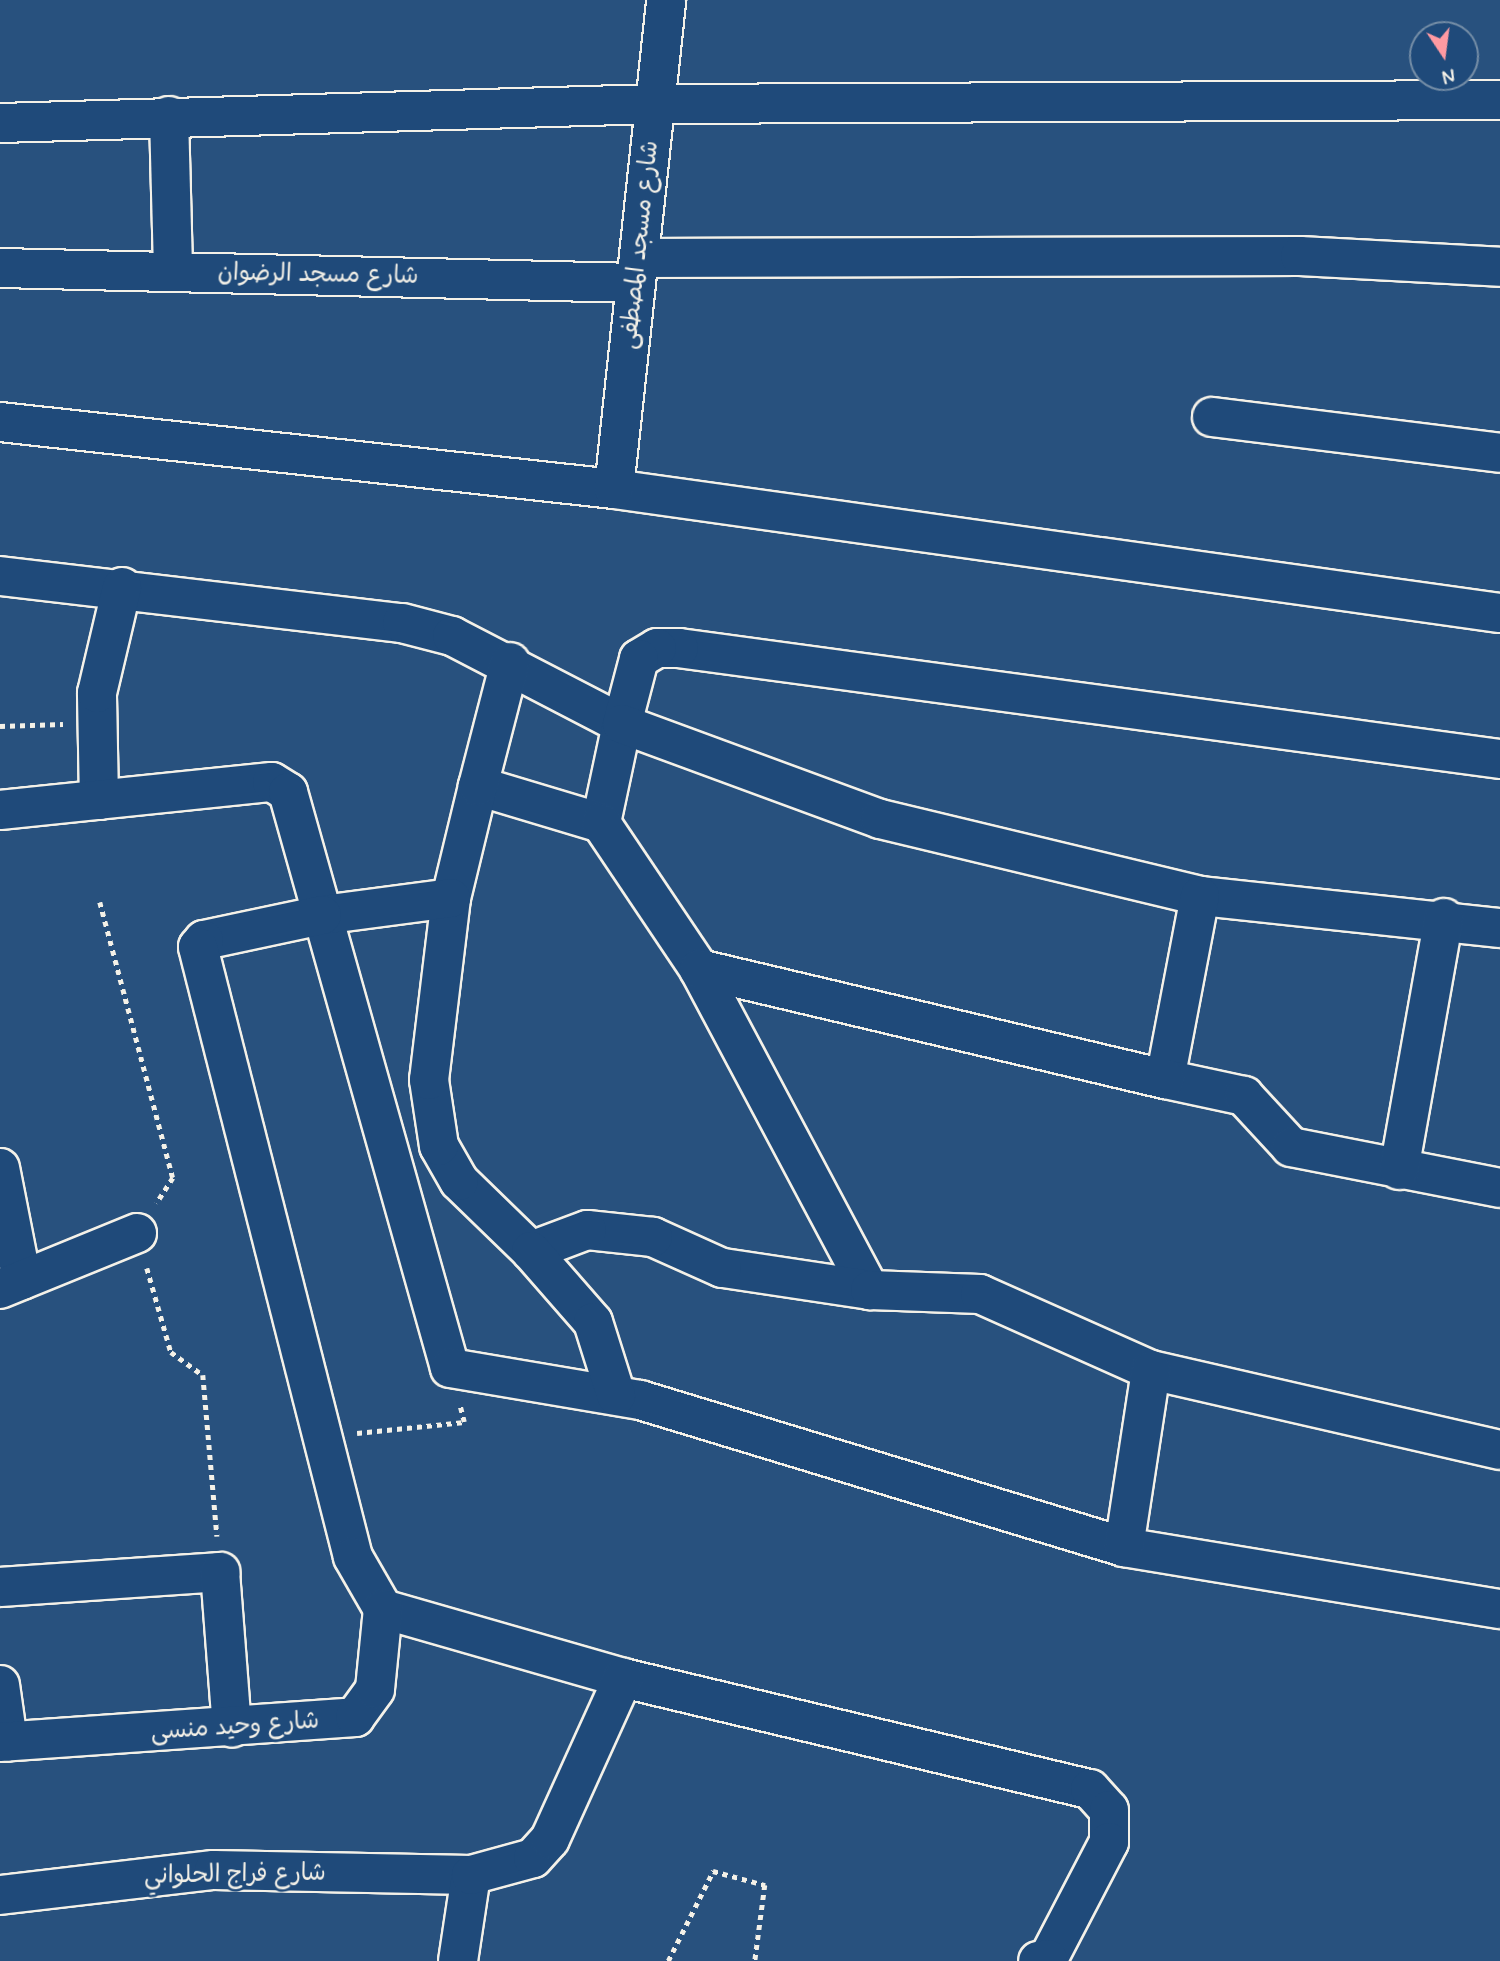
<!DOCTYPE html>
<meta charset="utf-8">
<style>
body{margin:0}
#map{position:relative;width:1500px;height:1961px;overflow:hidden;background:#28517e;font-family:Mynerve,"Playpen Sans Arabic",sans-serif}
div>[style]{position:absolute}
.path>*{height:4.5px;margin-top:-2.25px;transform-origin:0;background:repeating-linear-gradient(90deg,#f4f1e8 0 5px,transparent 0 10px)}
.roads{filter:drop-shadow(2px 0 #f4f1e8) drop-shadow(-2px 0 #f4f1e8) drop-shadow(0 2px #f4f1e8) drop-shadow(0 -2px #f4f1e8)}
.minor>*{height:38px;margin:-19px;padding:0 19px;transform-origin:19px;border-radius:19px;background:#1f4a7a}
span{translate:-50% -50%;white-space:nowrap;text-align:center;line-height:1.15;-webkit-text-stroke:5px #1f4a7a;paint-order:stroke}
.street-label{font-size:24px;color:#f4f1e8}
.north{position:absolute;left:1409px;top:21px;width:70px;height:70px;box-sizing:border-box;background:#1f4a7a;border:2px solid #748da6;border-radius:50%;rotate:167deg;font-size:19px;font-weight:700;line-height:28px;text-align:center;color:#f4f1e8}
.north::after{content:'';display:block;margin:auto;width:24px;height:32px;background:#ff9aa2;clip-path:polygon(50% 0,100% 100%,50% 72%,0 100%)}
</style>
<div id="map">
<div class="path">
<i style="left:0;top:726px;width:63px;rotate:-1.8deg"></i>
<i style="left:100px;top:902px;width:285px;rotate:75.2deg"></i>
<i style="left:173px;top:1178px;width:30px;rotate:123deg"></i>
<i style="left:147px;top:1268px;width:87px;rotate:74.1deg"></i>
<i style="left:171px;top:1352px;width:39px;rotate:36deg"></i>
<i style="left:203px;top:1375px;width:162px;rotate:85deg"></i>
<i style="left:357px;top:1433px;width:108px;rotate:-5.9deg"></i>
<i style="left:464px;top:1422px;width:16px;rotate:-104deg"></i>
<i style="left:668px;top:1961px;width:101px;rotate:-63.4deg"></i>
<i style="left:713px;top:1871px;width:54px;rotate:15.1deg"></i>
<i style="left:765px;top:1885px;width:77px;rotate:97.5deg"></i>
</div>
<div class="roads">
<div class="minor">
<i style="left:169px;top:116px;width:155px;rotate:88.5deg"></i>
<i style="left:0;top:123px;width:655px;rotate:-1.66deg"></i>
<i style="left:655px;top:104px;width:845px;rotate:-0.27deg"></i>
<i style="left:639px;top:258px;width:661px;rotate:-0.17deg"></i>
<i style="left:1300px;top:256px;width:200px;rotate:3.1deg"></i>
<i style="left:0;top:268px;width:636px;rotate:1.35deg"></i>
<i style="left:1212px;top:417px;width:290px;rotate:7.1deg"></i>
<i style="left:0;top:422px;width:618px;rotate:6.23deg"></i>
<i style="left:614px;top:489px;width:895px;rotate:7.97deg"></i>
<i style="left:614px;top:489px;width:492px;rotate:-83.9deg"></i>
<i style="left:0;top:576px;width:405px;rotate:6.7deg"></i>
<i style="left:402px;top:623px;width:52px;rotate:14.6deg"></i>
<i style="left:452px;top:636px;width:191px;rotate:27.4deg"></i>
<i style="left:622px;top:724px;width:101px;rotate:102deg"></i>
<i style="left:1500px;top:759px;width:828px;rotate:-172.3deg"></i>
<i style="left:679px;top:648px;width:22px;rotate:180deg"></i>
<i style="left:657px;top:648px;width:21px;rotate:149deg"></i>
<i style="left:639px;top:659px;width:67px;rotate:104.7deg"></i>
<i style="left:622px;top:724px;width:275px;rotate:20.2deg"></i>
<i style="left:880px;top:819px;width:329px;rotate:13.5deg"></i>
<i style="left:1200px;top:896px;width:302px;rotate:6.1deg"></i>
<i style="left:478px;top:786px;width:128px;rotate:16.7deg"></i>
<i style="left:601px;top:823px;width:176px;rotate:56.1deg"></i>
<i style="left:699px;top:969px;width:364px;rotate:62deg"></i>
<i style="left:870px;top:1290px;width:150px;rotate:-171.5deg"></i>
<i style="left:722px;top:1268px;width:76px;rotate:-155.8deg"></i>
<i style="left:653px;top:1237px;width:66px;rotate:-173.9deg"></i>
<i style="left:587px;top:1230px;width:60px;rotate:159.4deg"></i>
<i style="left:531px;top:1251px;width:100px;rotate:-135.8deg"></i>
<i style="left:459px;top:1181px;width:40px;rotate:-119.7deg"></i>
<i style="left:439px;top:1146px;width:67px;rotate:-98.6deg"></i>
<i style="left:429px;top:1080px;width:183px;rotate:-83.1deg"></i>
<i style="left:451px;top:898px;width:115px;rotate:-76.4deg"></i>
<i style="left:478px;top:786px;width:128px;rotate:-75.5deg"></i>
<i style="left:99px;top:800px;width:107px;rotate:-91.1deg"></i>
<i style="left:97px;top:693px;width:109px;rotate:-76.7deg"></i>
<i style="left:0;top:810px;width:273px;rotate:-5.9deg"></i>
<i style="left:272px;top:782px;width:19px;rotate:32deg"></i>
<i style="left:288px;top:792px;width:598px;rotate:74.29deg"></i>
<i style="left:450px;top:1368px;width:193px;rotate:9.6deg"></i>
<i style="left:640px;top:1400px;width:506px;rotate:16.89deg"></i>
<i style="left:1124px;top:1547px;width:381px;rotate:9.4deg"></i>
<i style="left:1200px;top:896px;width:186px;rotate:100.8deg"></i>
<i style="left:1165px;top:1079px;width:81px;rotate:12.1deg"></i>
<i style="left:1244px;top:1096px;width:69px;rotate:47.3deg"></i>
<i style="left:1291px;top:1147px;width:213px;rotate:11.1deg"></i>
<i style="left:451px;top:898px;width:130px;rotate:172.5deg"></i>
<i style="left:322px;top:915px;width:121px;rotate:168deg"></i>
<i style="left:204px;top:940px;width:9px;rotate:131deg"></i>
<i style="left:198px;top:947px;width:629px;rotate:75.74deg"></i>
<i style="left:353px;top:1557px;width:60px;rotate:60deg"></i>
<i style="left:383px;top:1609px;width:250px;rotate:16deg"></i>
<i style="left:623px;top:1678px;width:480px;rotate:13.4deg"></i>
<i style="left:1090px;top:1789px;width:28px;rotate:48deg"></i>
<i style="left:1109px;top:1810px;width:32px;rotate:90deg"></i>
<i style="left:1109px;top:1842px;width:132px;rotate:117.5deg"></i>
<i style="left:1048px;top:1959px;width:10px;rotate:169deg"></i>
<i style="left:699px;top:969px;width:479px;rotate:13.3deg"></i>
<i style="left:0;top:1168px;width:114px;rotate:78.9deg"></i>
<i style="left:1399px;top:1170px;width:256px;rotate:-79.9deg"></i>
<i style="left:531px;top:1251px;width:94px;rotate:48.9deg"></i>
<i style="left:593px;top:1322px;width:77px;rotate:72.5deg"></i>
<i style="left:0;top:1289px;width:148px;rotate:-22.2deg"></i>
<i style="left:870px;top:1290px;width:110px;rotate:2.1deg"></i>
<i style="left:980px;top:1294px;width:187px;rotate:24deg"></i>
<i style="left:1151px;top:1370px;width:358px;rotate:12.9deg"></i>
<i style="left:1124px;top:1547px;width:179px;rotate:-81.3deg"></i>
<i style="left:0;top:1587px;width:221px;rotate:-3.9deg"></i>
<i style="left:220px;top:1572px;width:156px;rotate:85.6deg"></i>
<i style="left:0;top:1685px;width:57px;rotate:81.9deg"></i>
<i style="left:0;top:1742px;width:356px;rotate:-4deg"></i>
<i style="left:355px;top:1717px;width:34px;rotate:-54deg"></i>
<i style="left:375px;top:1689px;width:80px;rotate:-84.3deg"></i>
<i style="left:0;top:1895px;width:215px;rotate:-6.7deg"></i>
<i style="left:214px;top:1870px;width:257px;rotate:1.1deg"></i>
<i style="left:458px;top:1961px;width:87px;rotate:-81.4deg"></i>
<i style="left:471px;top:1875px;width:64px;rotate:-15.3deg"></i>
<i style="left:533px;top:1858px;width:25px;rotate:-48deg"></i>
<i style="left:550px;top:1839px;width:177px;rotate:-65.6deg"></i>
</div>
</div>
<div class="street-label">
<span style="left:640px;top:245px;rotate:-84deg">شارع مسجد المصطفى</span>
<span style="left:318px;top:275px;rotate:1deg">شارع مسجد الرضوان</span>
<span style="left:235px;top:1727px;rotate:-4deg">شارع وحيد منسى</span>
<span style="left:235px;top:1875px;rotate:-1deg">شارع فراج الحلواني</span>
</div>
<div class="north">N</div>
</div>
